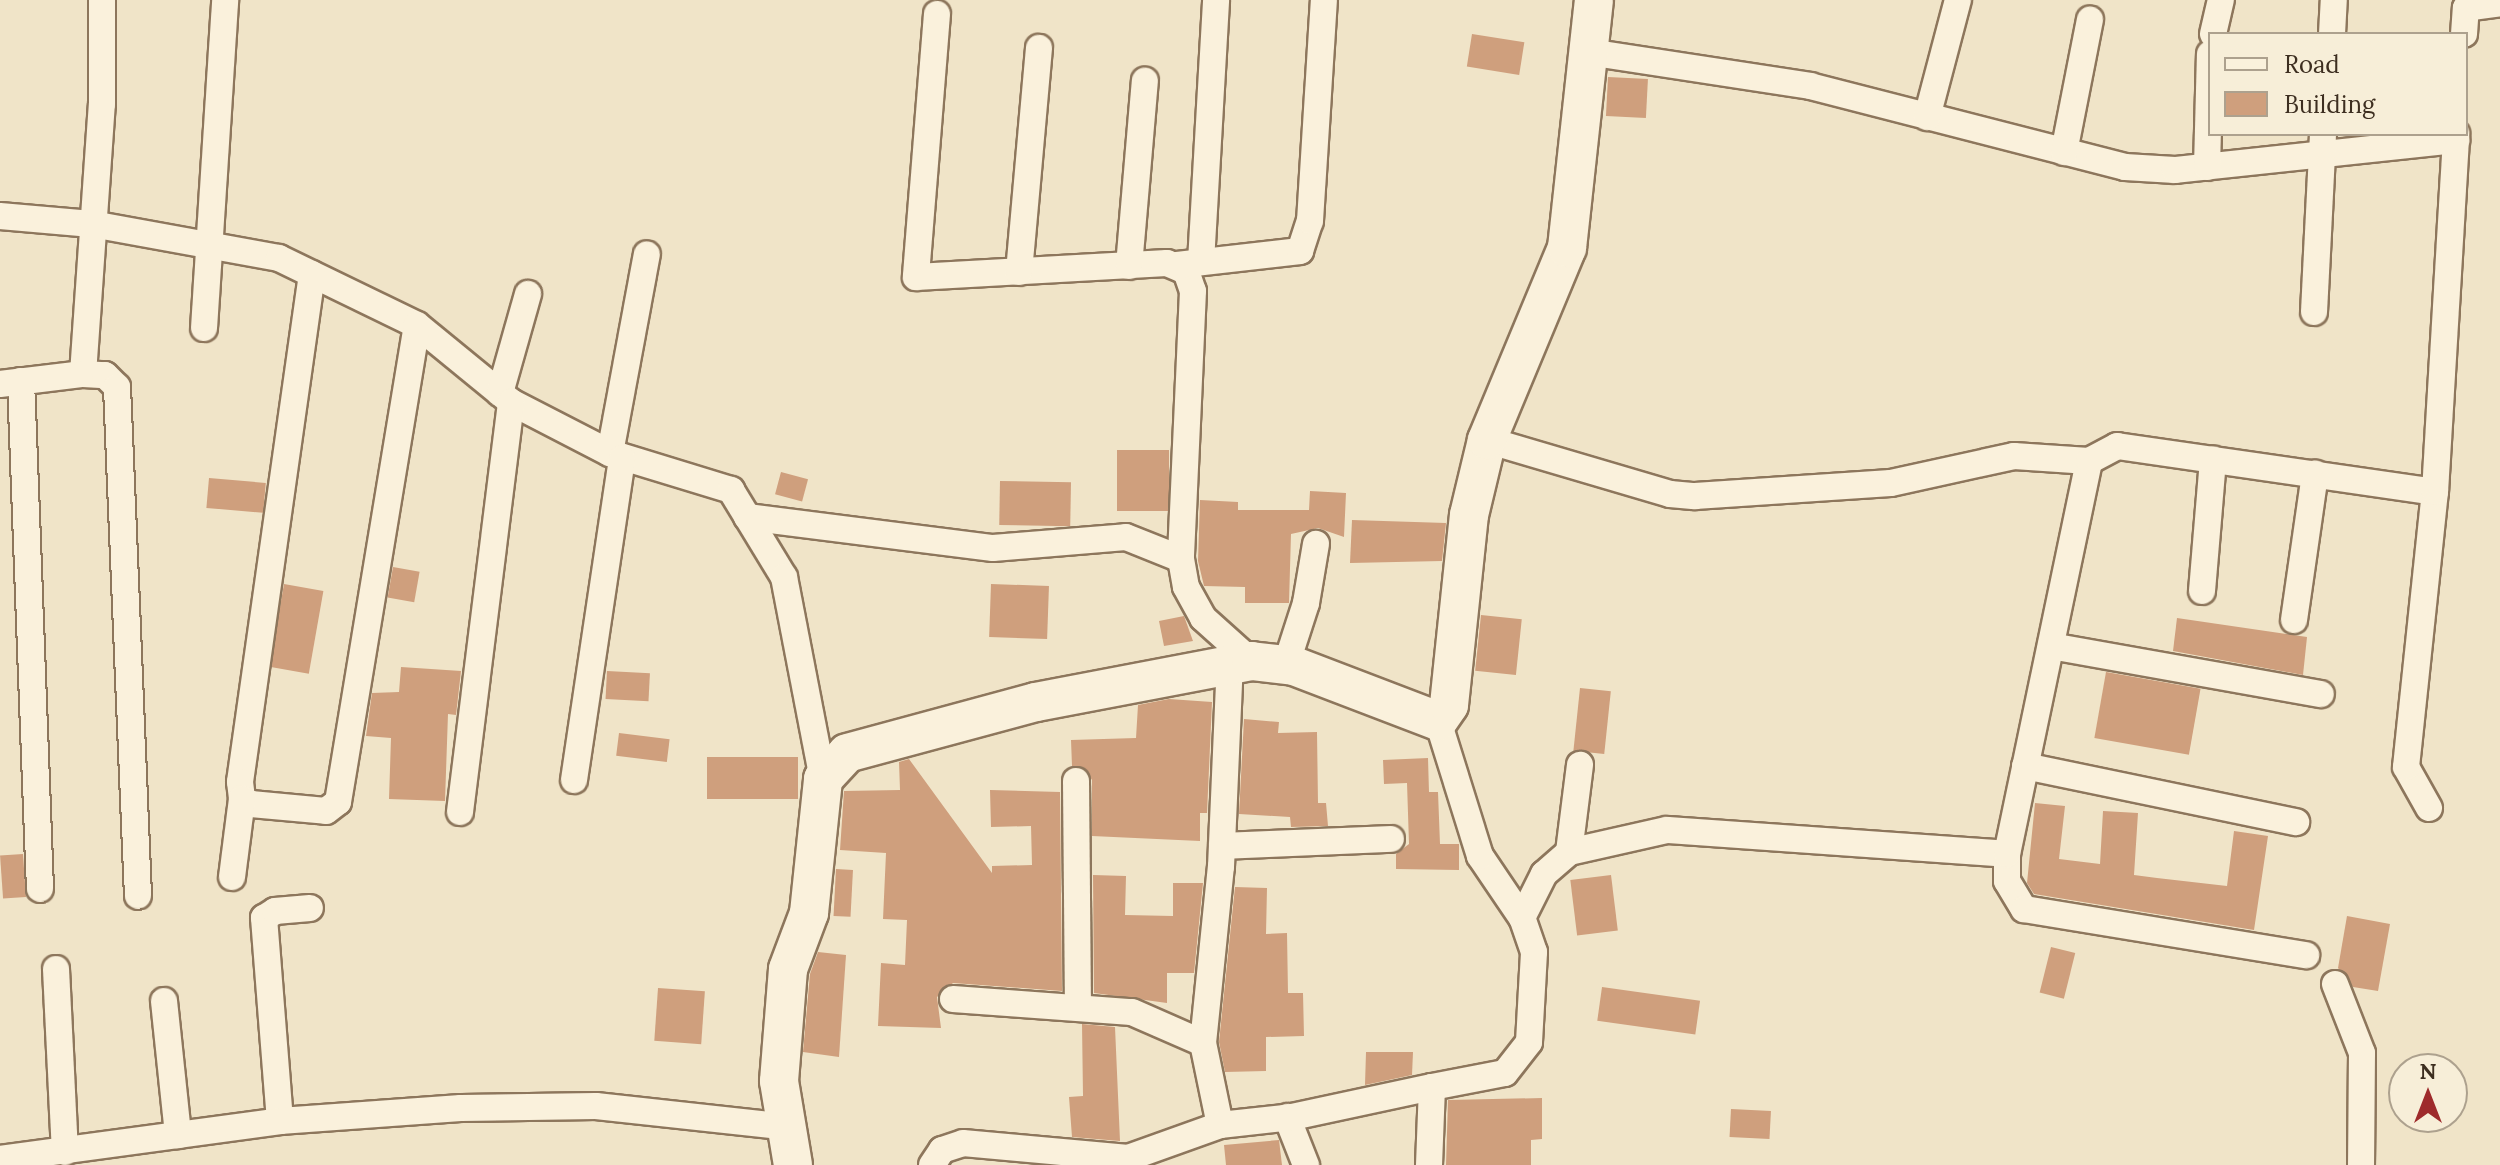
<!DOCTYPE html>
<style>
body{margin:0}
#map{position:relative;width:2500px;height:1165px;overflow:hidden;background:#f0e4c8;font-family:Lora,serif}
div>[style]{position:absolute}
.building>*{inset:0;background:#cf9f7d;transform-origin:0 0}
.roads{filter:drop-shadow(2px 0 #8d765c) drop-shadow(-2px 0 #8d765c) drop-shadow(0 2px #8d765c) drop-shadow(0 -2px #8d765c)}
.street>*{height:26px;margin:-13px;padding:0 13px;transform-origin:13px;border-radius:13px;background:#faf1dc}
.secondary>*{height:38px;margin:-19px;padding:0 19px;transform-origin:19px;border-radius:19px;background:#faf1dc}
span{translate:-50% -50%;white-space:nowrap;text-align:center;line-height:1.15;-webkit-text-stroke:7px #f7eed8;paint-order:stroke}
.legend{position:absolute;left:2208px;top:32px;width:260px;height:104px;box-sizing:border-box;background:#f7eed8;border:2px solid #ada18e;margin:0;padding:10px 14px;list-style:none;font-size:24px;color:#3d2e20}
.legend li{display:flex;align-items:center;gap:16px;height:40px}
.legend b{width:40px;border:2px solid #ada18e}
.north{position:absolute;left:2388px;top:1053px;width:80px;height:80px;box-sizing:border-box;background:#f7eed8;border:2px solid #ada18e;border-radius:50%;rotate:0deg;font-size:22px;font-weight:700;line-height:32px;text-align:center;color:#3d2e20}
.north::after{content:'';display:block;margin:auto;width:28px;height:36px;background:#9e2a2b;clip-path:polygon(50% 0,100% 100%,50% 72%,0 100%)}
</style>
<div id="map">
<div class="building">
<i style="left:1472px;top:34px;width:53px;height:33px;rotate:9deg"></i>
<i style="left:1608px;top:77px;width:40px;height:39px;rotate:3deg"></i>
<i style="left:1117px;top:450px;width:52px;height:61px"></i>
<i style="left:781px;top:472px;width:28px;height:23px;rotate:15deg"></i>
<i style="left:209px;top:478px;width:57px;height:30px;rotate:5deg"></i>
<i style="left:1000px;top:481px;width:71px;height:44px;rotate:1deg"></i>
<i style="clip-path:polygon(1310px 491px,1346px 493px,1344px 537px,1318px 528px,1291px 534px,1289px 603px,1245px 603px,1245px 587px,1204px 586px,1198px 561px,1200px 500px,1238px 502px,1238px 510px,1309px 510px)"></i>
<i style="clip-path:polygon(1352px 520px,1446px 523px,1442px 561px,1350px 563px)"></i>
<i style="left:393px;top:567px;width:27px;height:31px;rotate:10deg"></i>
<i style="left:284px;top:584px;width:40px;height:84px;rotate:10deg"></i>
<i style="left:991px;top:584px;width:58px;height:53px;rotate:2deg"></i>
<i style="left:1481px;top:615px;width:41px;height:56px;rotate:6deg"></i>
<i style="clip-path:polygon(1184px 616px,1193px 641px,1164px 646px,1159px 621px)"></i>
<i style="clip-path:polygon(2177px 618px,2307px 637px,2303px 675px,2173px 651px)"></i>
<i style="clip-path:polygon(401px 667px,461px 671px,456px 715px,448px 714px,445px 801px,389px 799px,391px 738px,366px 736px,372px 693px,399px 692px)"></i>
<i style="left:607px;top:671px;width:43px;height:28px;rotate:3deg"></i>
<i style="left:2106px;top:672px;width:96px;height:67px;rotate:10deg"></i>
<i style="left:1580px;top:688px;width:31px;height:63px;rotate:6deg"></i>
<i style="clip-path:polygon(1169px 699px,1212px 702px,1207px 813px,1200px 813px,1200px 841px,1092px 836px,1092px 780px,1084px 768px,1072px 766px,1071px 740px,1136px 738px,1138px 705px)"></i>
<i style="clip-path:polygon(1244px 719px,1279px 722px,1278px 733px,1317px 732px,1318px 803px,1326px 803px,1328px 826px,1291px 827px,1290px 817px,1239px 814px)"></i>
<i style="left:619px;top:733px;width:51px;height:23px;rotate:7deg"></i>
<i style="left:707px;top:757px;width:91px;height:42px"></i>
<i style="clip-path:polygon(1428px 758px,1429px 792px,1438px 792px,1440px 844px,1459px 844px,1459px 870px,1396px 869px,1396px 854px,1409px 844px,1407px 783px,1384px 784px,1383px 760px)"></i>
<i style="clip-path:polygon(909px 759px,992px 873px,992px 866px,1032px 865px,1031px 826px,991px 827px,990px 790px,1060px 792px,1062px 991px,953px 983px,937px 997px,941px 1028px,878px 1026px,881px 963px,905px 965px,907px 920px,883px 919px,886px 853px,840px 850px,844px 791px,900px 790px,899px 762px)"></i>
<i style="clip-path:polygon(2035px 803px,2065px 806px,2059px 859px,2100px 864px,2103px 811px,2138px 813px,2134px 875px,2157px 878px,2227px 886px,2234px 831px,2268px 836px,2254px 930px,2034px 894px,2027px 883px)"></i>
<i style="left:23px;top:854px;width:43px;height:23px;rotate:86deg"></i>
<i style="left:836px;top:869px;width:17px;height:47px;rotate:3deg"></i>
<i style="clip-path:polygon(1093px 875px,1126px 876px,1125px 915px,1173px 916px,1173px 883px,1203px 883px,1194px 973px,1167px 973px,1167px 1003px,1094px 993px)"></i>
<i style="left:1611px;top:875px;width:56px;height:41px;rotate:83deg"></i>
<i style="clip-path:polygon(1235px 887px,1267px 888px,1266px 934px,1287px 933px,1288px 993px,1303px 993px,1304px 1036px,1266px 1037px,1266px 1071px,1225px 1072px,1219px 1042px)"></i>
<i style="clip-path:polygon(2347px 916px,2390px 924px,2378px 991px,2353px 987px,2338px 968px)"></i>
<i style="left:2051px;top:947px;width:25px;height:47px;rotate:14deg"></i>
<i style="clip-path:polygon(818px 952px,846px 955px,839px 1057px,803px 1052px,810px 974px)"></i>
<i style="left:1602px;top:987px;width:99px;height:34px;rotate:8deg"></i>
<i style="left:658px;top:988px;width:47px;height:53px;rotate:4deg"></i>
<i style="clip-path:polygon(1082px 1024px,1115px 1027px,1120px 1141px,1072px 1137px,1069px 1097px,1083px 1096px)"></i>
<i style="clip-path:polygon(1366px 1052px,1413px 1052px,1412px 1075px,1365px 1085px)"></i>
<i style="clip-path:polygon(1542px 1098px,1542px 1139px,1531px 1140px,1531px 1165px,1446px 1165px,1448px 1100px)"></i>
<i style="left:1731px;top:1109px;width:40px;height:28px;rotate:3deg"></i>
<i style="clip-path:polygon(1279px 1140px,1282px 1165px,1226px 1165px,1224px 1145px)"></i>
</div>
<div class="roads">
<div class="street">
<i style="left:937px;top:14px;width:264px;rotate:94.6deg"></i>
<i style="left:916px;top:277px;width:251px;rotate:-3.2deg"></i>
<i style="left:1167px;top:263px;width:21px;rotate:23deg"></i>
<i style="left:1186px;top:271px;width:21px;rotate:71deg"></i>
<i style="left:1193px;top:291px;width:268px;rotate:92.6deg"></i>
<i style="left:1181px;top:559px;width:28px;rotate:80deg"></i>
<i style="left:1186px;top:587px;width:35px;rotate:61deg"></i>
<i style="left:1203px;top:618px;width:64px;rotate:41.9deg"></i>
<i style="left:2213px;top:34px;width:35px;rotate:-77deg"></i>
<i style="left:2332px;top:34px;width:34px;rotate:-87deg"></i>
<i style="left:2464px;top:34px;width:26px;rotate:-86deg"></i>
<i style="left:2466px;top:8px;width:34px;rotate:-8deg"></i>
<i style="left:1589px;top:52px;width:224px;rotate:8.7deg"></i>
<i style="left:1810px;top:86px;width:325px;rotate:14.4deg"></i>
<i style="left:2125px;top:167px;width:50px;rotate:3.4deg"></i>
<i style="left:2175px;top:170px;width:283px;rotate:-6.1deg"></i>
<i style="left:1927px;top:117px;width:121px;rotate:-75.2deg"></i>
<i style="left:2064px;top:152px;width:135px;rotate:-78.9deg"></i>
<i style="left:2207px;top:167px;width:113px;rotate:-88.5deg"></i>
<i style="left:0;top:216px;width:92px;rotate:5deg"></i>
<i style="left:92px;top:224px;width:190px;rotate:10.3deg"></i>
<i style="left:279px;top:258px;width:153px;rotate:25.9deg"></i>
<i style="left:417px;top:325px;width:122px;rotate:39.3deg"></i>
<i style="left:511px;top:402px;width:111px;rotate:27.3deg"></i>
<i style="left:610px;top:453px;width:127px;rotate:17deg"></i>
<i style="left:731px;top:490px;width:102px;rotate:58.7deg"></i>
<i style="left:784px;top:577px;width:206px;rotate:79.1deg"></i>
<i style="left:1201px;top:262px;width:262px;rotate:-86.7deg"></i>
<i style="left:1177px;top:265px;width:124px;rotate:-6.5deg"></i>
<i style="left:1300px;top:251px;width:32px;rotate:-72deg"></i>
<i style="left:1310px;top:221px;width:221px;rotate:-86.4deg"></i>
<i style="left:1129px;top:266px;width:186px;rotate:-85.1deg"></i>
<i style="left:1019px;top:272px;width:225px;rotate:-84.9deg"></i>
<i style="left:312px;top:274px;width:513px;rotate:98.07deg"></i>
<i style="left:240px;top:782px;width:17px;rotate:83deg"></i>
<i style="left:242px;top:799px;width:10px;rotate:29deg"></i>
<i style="left:251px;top:804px;width:75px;rotate:5.3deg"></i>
<i style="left:326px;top:811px;width:15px;rotate:-37deg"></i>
<i style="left:338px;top:802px;width:483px;rotate:-80.6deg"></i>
<i style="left:2314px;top:312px;width:178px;rotate:-87.1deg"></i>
<i style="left:204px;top:328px;width:329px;rotate:-86.3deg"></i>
<i style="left:83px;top:374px;width:271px;rotate:-86deg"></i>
<i style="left:102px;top:104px;width:104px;rotate:-90deg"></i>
<i style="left:21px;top:381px;width:508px;rotate:87.86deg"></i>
<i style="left:0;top:384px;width:84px;rotate:-6.9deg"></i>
<i style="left:83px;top:374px;width:22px;rotate:3deg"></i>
<i style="left:105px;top:375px;width:17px;rotate:45deg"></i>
<i style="left:117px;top:387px;width:509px;rotate:87.64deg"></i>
<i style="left:500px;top:393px;width:103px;rotate:-74.2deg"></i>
<i style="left:1487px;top:440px;width:191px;rotate:16.4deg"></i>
<i style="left:1670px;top:494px;width:25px;rotate:5deg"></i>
<i style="left:1695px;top:496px;width:196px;rotate:-3.8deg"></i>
<i style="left:1891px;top:483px;width:126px;rotate:-12.4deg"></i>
<i style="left:2014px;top:456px;width:75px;rotate:3.8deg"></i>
<i style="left:610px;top:453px;width:202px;rotate:-79.5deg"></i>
<i style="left:747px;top:517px;width:248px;rotate:7.2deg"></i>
<i style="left:993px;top:548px;width:133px;rotate:-4.7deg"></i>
<i style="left:1126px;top:537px;width:59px;rotate:21.8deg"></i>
<i style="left:2202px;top:591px;width:132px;rotate:-85.2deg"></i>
<i style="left:2294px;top:620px;width:148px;rotate:-81.8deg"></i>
<i style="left:2051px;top:646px;width:274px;rotate:10.1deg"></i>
<i style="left:1286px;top:665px;width:65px;rotate:-72.1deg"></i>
<i style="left:1306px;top:603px;width:60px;rotate:-80.4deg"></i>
<i style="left:2025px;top:766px;width:277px;rotate:11.7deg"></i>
<i style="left:574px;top:780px;width:325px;rotate:-81.5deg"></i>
<i style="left:1076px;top:781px;width:224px;rotate:89.5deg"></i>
<i style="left:2429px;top:808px;width:47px;rotate:-119.3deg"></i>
<i style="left:2406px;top:767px;width:277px;rotate:-84deg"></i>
<i style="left:460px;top:812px;width:413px;rotate:-82.9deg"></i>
<i style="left:1222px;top:846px;width:169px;rotate:-2.4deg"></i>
<i style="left:1569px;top:852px;width:88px;rotate:-82.8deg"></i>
<i style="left:2007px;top:854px;width:27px;rotate:90deg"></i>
<i style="left:2007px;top:881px;width:33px;rotate:59deg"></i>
<i style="left:2024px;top:909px;width:286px;rotate:9.3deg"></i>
<i style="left:232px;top:877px;width:79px;rotate:-82.7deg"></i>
<i style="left:1522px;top:918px;width:49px;rotate:-63.4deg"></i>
<i style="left:1544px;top:874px;width:33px;rotate:-41deg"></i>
<i style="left:1569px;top:852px;width:100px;rotate:-12.7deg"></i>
<i style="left:1667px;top:830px;width:341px;rotate:4deg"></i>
<i style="left:2007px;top:854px;width:401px;rotate:-78.2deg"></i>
<i style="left:2089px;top:461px;width:32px;rotate:-28deg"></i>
<i style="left:2117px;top:446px;width:321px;rotate:8.2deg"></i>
<i style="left:2435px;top:492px;width:359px;rotate:-86.6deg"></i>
<i style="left:56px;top:969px;width:183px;rotate:87.2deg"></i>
<i style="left:2335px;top:984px;width:74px;rotate:68.6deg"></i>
<i style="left:2362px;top:1053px;width:112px;rotate:90.5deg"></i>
<i style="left:953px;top:999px;width:179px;rotate:4.2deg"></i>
<i style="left:1132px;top:1012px;width:77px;rotate:23.6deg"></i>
<i style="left:164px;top:1001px;width:135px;rotate:84deg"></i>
<i style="left:1287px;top:1117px;width:52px;rotate:68.4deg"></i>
<i style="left:280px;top:1121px;width:204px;rotate:-94.5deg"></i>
<i style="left:264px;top:918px;width:13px;rotate:-32deg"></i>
<i style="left:275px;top:911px;width:35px;rotate:-5deg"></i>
<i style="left:1220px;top:1125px;width:84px;rotate:-101.7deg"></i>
<i style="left:1203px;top:1043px;width:177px;rotate:-84.2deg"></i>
<i style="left:1221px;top:867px;width:205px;rotate:-87.5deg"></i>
<i style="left:0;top:1159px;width:283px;rotate:-7.7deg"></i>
<i style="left:280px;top:1121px;width:181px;rotate:-4.1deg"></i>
<i style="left:461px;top:1108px;width:135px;rotate:-0.8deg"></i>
<i style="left:596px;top:1106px;width:195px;rotate:6.2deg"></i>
<i style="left:932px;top:1165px;width:18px;rotate:-56deg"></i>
<i style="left:942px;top:1150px;width:22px;rotate:-18deg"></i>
<i style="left:963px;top:1143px;width:166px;rotate:5.2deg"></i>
<i style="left:1128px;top:1158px;width:98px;rotate:-19.7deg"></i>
<i style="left:1220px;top:1125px;width:72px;rotate:-6.3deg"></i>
<i style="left:1292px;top:1117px;width:143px;rotate:-12.1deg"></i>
<i style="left:1429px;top:1165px;width:78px;rotate:-87.8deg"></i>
<i style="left:1432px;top:1087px;width:74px;rotate:-10.9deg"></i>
<i style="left:1505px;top:1073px;width:39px;rotate:-52deg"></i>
<i style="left:1529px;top:1042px;width:90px;rotate:-86.8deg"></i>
<i style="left:1534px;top:952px;width:36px;rotate:-109deg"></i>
<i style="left:1522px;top:918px;width:75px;rotate:-124.1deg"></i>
<i style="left:1480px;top:856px;width:141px;rotate:-107.3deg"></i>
</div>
<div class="secondary">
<i style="left:793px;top:1165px;width:85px;rotate:-99.5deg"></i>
<i style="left:779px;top:1081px;width:112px;rotate:-85.4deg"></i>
<i style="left:788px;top:969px;width:60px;rotate:-69.4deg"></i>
<i style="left:809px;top:913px;width:135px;rotate:-84deg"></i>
<i style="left:823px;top:779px;width:35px;rotate:-47deg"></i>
<i style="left:847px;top:753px;width:196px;rotate:-15.1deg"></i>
<i style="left:1036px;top:702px;width:219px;rotate:-10.8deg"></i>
<i style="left:1251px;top:661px;width:43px;rotate:6.6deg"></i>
<i style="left:1294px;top:666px;width:154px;rotate:20.9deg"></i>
<i style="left:1438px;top:721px;width:19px;rotate:-55deg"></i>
<i style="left:1449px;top:705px;width:191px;rotate:-84deg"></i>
<i style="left:1469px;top:515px;width:77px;rotate:-76.5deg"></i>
<i style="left:1487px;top:440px;width:208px;rotate:-67.4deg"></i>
<i style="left:1567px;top:248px;width:249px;rotate:-83.8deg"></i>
</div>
</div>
<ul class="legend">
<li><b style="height:10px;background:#faf1dc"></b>Road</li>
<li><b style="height:22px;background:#cf9f7d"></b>Building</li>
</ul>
<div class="north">N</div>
</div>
